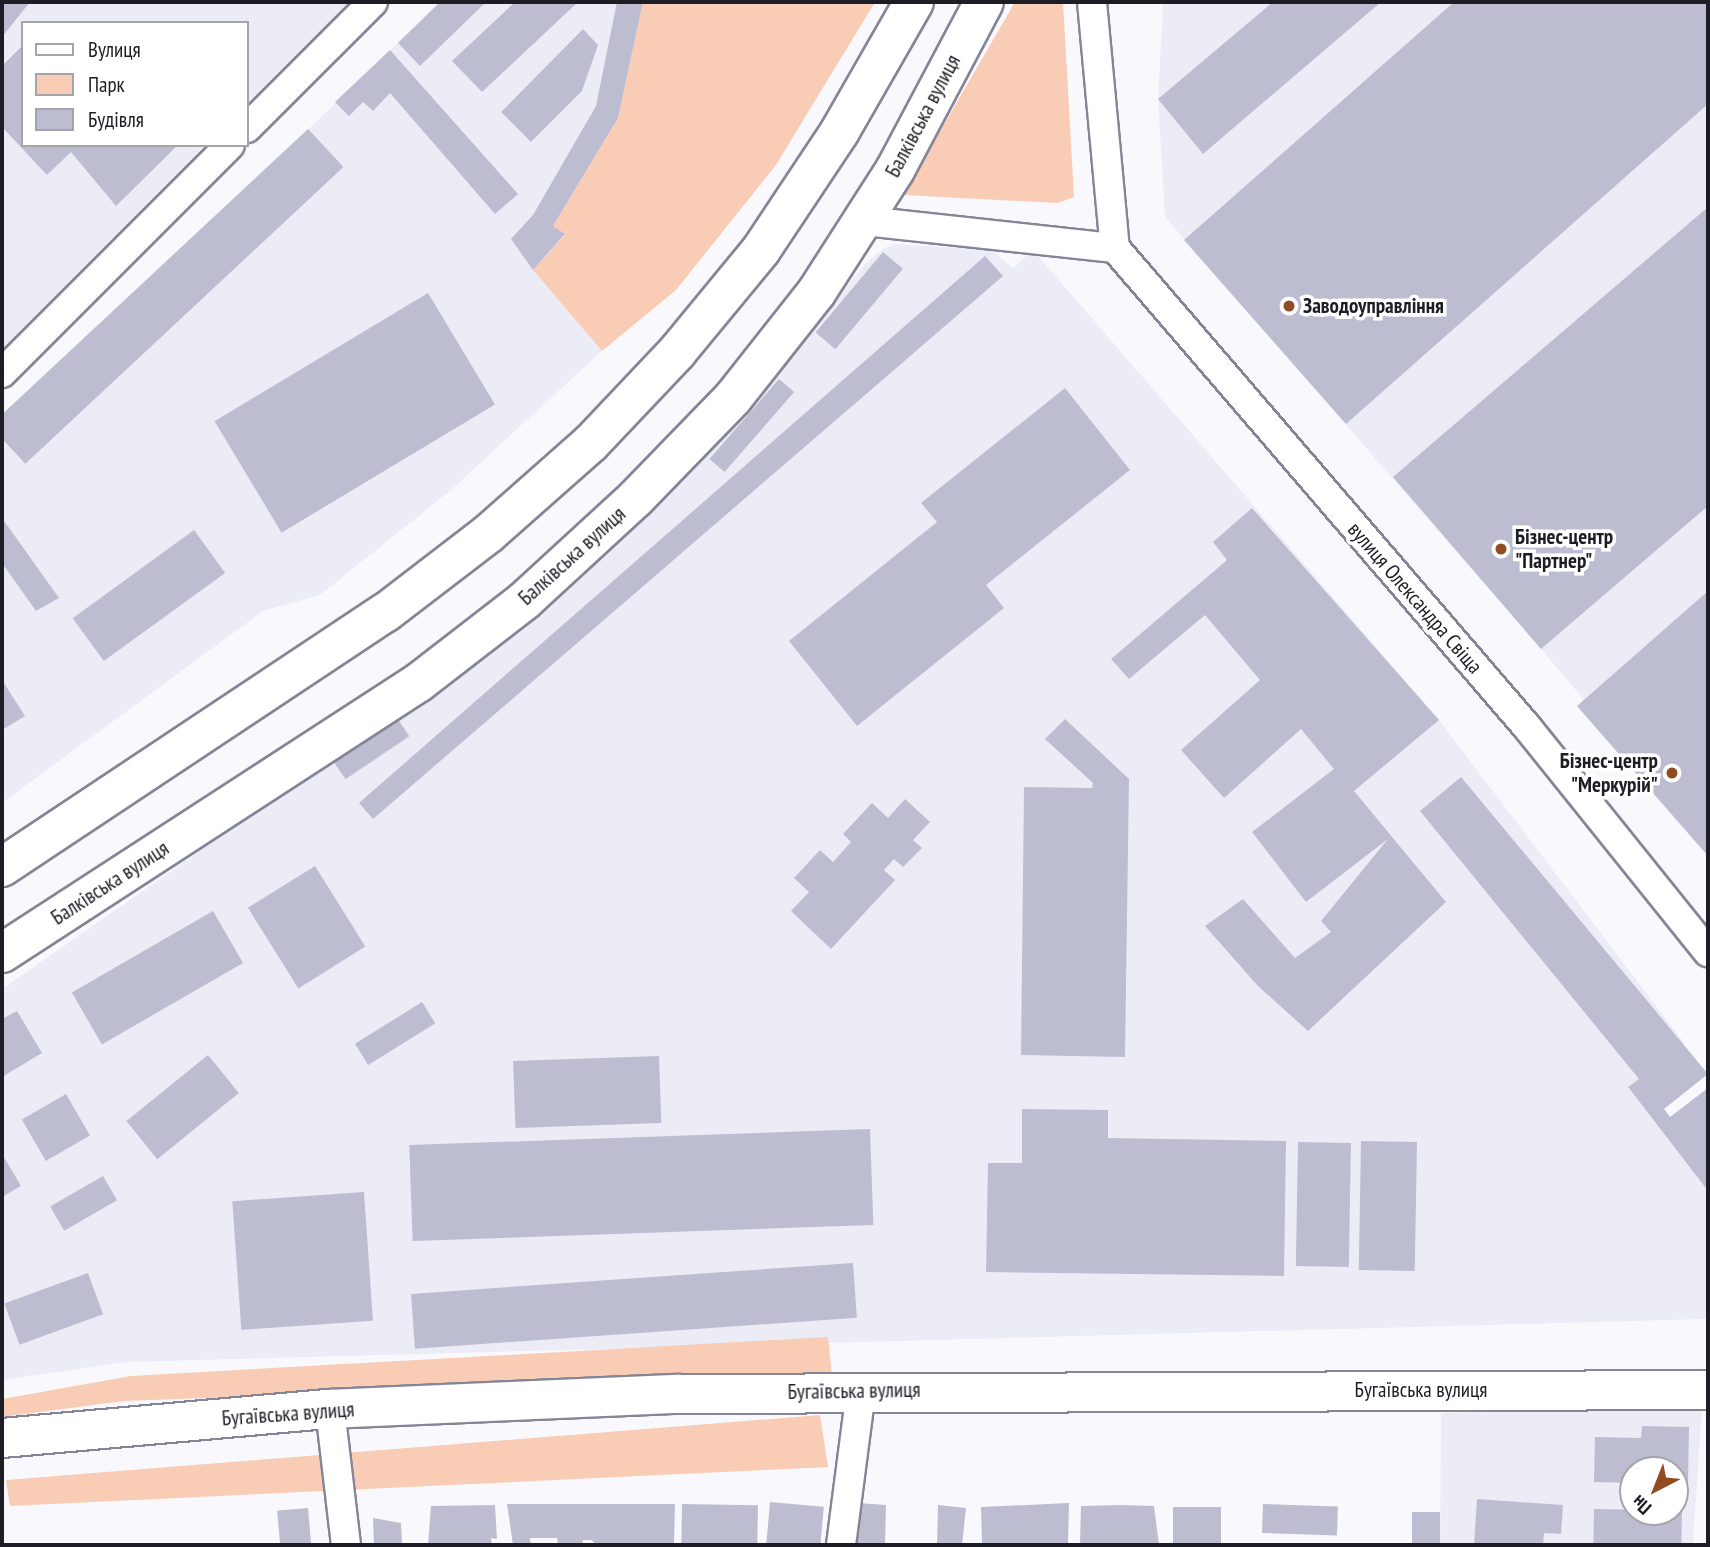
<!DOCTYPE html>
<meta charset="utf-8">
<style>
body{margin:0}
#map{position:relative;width:1710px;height:1547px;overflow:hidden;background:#f9f9fd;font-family:"PT Sans Narrow",sans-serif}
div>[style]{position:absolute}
.built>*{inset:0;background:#ececf7}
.green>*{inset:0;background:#f8ccb5}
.building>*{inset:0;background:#bdbdd1;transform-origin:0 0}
.roads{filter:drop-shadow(2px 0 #858598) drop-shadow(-2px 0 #858598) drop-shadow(0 2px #858598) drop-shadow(0 -2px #858598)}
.minor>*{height:28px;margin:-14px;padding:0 14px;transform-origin:14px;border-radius:14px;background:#fff}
.secondary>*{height:38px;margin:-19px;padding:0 19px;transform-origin:19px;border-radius:19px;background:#fff}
.primary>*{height:38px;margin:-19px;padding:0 19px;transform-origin:19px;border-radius:19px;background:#fff}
.dots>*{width:19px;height:19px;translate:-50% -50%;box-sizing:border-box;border:4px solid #fff;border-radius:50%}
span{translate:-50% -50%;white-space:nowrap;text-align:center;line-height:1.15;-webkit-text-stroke:7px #fff;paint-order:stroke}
.street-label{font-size:21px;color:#1d1d25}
.poi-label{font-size:21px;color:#1d1d25;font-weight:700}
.left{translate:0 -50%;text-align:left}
.right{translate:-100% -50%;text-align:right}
.frame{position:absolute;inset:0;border:4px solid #1d1d25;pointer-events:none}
.legend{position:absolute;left:21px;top:21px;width:228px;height:126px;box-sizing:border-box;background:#fff;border:2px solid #a5a5a8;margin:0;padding:9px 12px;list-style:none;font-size:21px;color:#1d1d25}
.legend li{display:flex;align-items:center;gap:14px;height:35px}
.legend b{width:35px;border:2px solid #a5a5a8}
.north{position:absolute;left:1619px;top:1456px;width:70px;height:70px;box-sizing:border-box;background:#fff;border:2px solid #a5a5a8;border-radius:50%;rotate:222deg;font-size:19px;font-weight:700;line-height:28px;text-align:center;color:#1d1d25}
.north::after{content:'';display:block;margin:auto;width:24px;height:32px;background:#914c22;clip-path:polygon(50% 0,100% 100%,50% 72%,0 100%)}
</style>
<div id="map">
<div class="built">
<i style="clip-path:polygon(2px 2px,349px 2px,247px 103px,247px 23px,23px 23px,23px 145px,205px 145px,2px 349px)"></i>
<i style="clip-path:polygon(440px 2px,643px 2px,618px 118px,553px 226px,565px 234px,533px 270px,602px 351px,450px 491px,320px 595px,263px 611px,2px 803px,2px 426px)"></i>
<i style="clip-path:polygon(1163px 2px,1708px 2px,1708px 856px,1577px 706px,1584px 700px,1541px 649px,1165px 217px,1158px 99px)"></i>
<i style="clip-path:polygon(896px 244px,990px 250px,1013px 268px,1033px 250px,1439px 720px,1685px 1044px,1628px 1088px,1708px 1191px,1708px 1319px,126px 1362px,2px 1380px,2px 989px,524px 625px,627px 534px,742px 417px,865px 264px,884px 248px)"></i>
<i style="clip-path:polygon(evenodd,1702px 1408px,1693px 1545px,1440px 1545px,1441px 1413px,1702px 1408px,1633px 1470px,1675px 1470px,1675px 1512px,1633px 1512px,1633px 1470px)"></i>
</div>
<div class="green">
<i style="clip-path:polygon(643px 2px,875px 2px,776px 165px,676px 290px,602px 351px,533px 270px,565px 235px,553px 226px,618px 118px)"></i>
<i style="clip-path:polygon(1015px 2px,1063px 2px,1074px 197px,1058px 203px,903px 195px)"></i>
<i style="clip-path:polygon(828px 1337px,832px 1375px,124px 1401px,2px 1417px,2px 1399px,131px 1376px)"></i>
<i style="clip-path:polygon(820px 1415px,828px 1467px,10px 1506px,6px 1480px)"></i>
</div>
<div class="building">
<i style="clip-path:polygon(2px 2px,30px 2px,2px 37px)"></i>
<i style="clip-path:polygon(440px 2px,486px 2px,420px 66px,398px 43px)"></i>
<i style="clip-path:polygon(515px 2px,578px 2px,482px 92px,452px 61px)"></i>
<i style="clip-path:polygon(617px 2px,643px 2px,618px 118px,553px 226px,565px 234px,533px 270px,511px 239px,533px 215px,596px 106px)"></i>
<i style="clip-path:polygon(1273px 2px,1381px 2px,1203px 154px,1158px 99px)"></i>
<i style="clip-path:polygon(1454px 2px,1708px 2px,1708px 104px,1346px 424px,1184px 240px)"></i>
<i style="clip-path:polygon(583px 29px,598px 45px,582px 91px,531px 142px,501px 112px)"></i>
<i style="clip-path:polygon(23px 45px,23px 145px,178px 145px,116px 206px,71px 152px,47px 175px,2px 127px,2px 66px)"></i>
<i style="clip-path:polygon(390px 50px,518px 194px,495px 214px,390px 93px,373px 111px,363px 102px,349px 116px,335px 102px)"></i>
<i style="left:308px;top:129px;width:52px;height:435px;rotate:47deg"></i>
<i style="clip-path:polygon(1708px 207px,1708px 506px,1541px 649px,1393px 477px)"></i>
<i style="left:883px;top:252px;width:26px;height:105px;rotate:40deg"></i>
<i style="clip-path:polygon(985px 256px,1003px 276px,373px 819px,359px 803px)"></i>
<i style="left:428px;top:293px;width:130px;height:249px;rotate:59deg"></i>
<i style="left:779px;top:379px;width:20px;height:106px;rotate:41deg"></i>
<i style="clip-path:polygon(1065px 388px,1130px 470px,986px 585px,1004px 608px,857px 726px,789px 641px,937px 522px,921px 503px)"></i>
<i style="clip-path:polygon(1252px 508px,1439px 720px,1354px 791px,1446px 902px,1308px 1031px,1258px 986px,1205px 926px,1243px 899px,1295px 958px,1331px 932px,1321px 921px,1388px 839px,1306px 902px,1252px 832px,1334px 769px,1301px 729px,1224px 798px,1181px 750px,1260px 680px,1205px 615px,1129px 679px,1111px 659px,1227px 560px,1213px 542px)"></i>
<i style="clip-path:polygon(2px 518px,59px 598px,36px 611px,2px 563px)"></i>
<i style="left:194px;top:530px;width:53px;height:150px;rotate:54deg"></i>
<i style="clip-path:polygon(1708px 591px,1708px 856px,1577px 706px)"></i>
<i style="clip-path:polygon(2px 680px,25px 716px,2px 730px)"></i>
<i style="left:397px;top:718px;width:22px;height:77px;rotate:56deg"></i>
<i style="clip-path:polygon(1065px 719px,1129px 779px,1125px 1057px,1021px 1055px,1024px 787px,1092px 788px,1093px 783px,1045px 739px)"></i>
<i style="clip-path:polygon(1461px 777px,1708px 1074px,1664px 1109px,1670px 1117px,1708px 1088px,1708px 1191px,1628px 1087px,1639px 1079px,1420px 811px)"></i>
<i style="clip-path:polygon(905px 799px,930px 822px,913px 840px,922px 848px,903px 867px,894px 859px,884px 870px,895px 880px,831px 949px,791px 911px,809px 892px,794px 878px,820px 850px,833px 862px,851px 842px,843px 834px,872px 803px,888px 818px)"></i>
<i style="left:315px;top:866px;width:95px;height:79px;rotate:58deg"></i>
<i style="left:213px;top:911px;width:60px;height:163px;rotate:60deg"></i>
<i style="left:422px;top:1002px;width:25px;height:79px;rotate:58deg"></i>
<i style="clip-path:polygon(17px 1011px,42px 1053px,2px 1077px,2px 1019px)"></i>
<i style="left:208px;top:1055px;width:49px;height:105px;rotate:51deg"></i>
<i style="left:659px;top:1056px;width:67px;height:146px;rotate:88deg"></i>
<i style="left:66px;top:1094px;width:48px;height:51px;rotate:60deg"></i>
<i style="clip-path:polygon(1022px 1109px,1108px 1110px,1108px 1138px,1286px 1141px,1284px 1276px,986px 1272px,988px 1163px,1022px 1163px)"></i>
<i style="left:870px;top:1129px;width:96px;height:461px;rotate:88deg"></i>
<i style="left:1361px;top:1141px;width:56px;height:129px;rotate:1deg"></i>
<i style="left:1298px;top:1142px;width:53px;height:124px;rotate:1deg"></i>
<i style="clip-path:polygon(2px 1154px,21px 1186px,2px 1197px)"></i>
<i style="left:103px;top:1176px;width:28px;height:61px;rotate:60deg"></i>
<i style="left:364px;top:1192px;width:129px;height:132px;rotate:86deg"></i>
<i style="left:853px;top:1263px;width:55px;height:443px;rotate:86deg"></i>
<i style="left:88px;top:1273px;width:44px;height:89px;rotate:70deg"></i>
<i style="clip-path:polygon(1642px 1426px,1689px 1427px,1688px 1485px,1675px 1485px,1675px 1470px,1633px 1470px,1633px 1483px,1594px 1482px,1595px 1437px,1641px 1438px)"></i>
<i style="clip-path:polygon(1477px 1499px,1563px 1505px,1561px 1534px,1544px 1533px,1543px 1545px,1474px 1545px)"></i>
<i style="left:770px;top:1502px;width:54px;height:43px;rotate:5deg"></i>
<i style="clip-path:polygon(858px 1503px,886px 1505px,885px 1545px,850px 1545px)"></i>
<i style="clip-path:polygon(1069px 1503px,1068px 1545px,982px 1543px,981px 1507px)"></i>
<i style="clip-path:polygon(507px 1504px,675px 1504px,674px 1545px,597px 1545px,591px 1540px,583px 1540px,582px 1545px,558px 1545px,557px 1538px,530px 1538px,531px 1545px,513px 1545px)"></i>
<i style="left:682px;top:1504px;width:76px;height:41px;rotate:1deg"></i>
<i style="left:1263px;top:1504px;width:75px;height:29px;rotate:2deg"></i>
<i style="clip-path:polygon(495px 1505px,497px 1539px,491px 1538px,492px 1545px,428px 1545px,431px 1506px)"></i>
<i style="clip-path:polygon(938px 1505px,966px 1508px,962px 1545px,937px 1545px)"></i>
<i style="clip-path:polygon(1121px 1505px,1154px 1506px,1159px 1545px,1080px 1545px,1081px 1506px)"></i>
<i style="left:1173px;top:1507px;width:48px;height:38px"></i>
<i style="left:308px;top:1508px;width:37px;height:31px;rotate:85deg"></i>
<i style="left:1594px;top:1509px;width:88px;height:36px;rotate:1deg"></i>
<i style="left:1412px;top:1512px;width:28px;height:33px"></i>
<i style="clip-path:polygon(373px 1518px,401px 1523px,402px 1545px,374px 1545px)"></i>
</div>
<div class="roads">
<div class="minor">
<i style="left:1092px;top:2px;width:247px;rotate:84.7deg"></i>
<i style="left:247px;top:128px;width:178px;rotate:-45deg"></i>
<i style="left:865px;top:221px;width:251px;rotate:6.2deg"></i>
<i style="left:1115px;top:248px;width:632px;rotate:49.3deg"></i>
<i style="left:1527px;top:727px;width:289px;rotate:51.2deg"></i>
<i style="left:2px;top:373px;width:322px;rotate:-45deg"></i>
<i style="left:330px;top:1409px;width:137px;rotate:83.3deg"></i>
<i style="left:841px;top:1545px;width:156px;rotate:-82.6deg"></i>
</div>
<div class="secondary">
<i style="left:2px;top:1438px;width:329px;rotate:-5.1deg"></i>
<i style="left:330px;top:1409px;width:347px;rotate:-2.5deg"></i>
<i style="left:677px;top:1394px;width:1031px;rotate:-0.22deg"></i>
</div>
<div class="primary">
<i style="left:2px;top:867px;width:460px;rotate:-33.6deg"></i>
<i style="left:385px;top:613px;width:130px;rotate:-37.5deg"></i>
<i style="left:488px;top:534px;width:137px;rotate:-41.5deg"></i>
<i style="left:591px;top:443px;width:125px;rotate:-46.6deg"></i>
<i style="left:677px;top:352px;width:132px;rotate:-50.5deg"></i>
<i style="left:761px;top:250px;width:143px;rotate:-56.4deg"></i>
<i style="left:840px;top:131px;width:149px;rotate:-60.2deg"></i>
<i style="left:2px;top:953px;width:496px;rotate:-33deg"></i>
<i style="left:418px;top:683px;width:134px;rotate:-37.7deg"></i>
<i style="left:524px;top:601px;width:152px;rotate:-42.6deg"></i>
<i style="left:636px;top:498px;width:139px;rotate:-45.9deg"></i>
<i style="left:733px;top:398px;width:134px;rotate:-51.7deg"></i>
<i style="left:816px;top:293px;width:146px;rotate:-57.3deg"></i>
<i style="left:895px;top:170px;width:190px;rotate:-62.1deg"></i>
</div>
</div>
<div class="dots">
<i style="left:1289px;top:306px;background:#914c22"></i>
<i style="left:1501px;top:549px;background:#914c22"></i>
<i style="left:1672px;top:773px;background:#914c22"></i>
</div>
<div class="street-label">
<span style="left:923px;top:116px;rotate:-62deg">Балківська вулиця</span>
<span style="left:572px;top:556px;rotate:-42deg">Балківська вулиця</span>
<span style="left:1415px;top:598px;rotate:49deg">вулиця Олександра Свіща</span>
<span style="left:110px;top:883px;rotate:-33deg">Балківська вулиця</span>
<span style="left:1421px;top:1390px">Бугаївська вулиця</span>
<span style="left:854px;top:1391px;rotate:-1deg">Бугаївська вулиця</span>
<span style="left:288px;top:1414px;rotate:-4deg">Бугаївська вулиця</span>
</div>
<div class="poi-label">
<span class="left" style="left:1303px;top:306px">Заводоуправління</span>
<span class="left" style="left:1515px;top:549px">Бізнес-центр<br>"Партнер"</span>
<span class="right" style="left:1658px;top:773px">Бізнес-центр<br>"Меркурій"</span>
</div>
<div class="frame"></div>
<ul class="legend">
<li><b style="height:9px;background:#fff"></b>Вулиця</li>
<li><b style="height:19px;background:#f8ccb5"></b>Парк</li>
<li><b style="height:19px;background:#bdbdd1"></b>Будівля</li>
</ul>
<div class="north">Пн</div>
</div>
